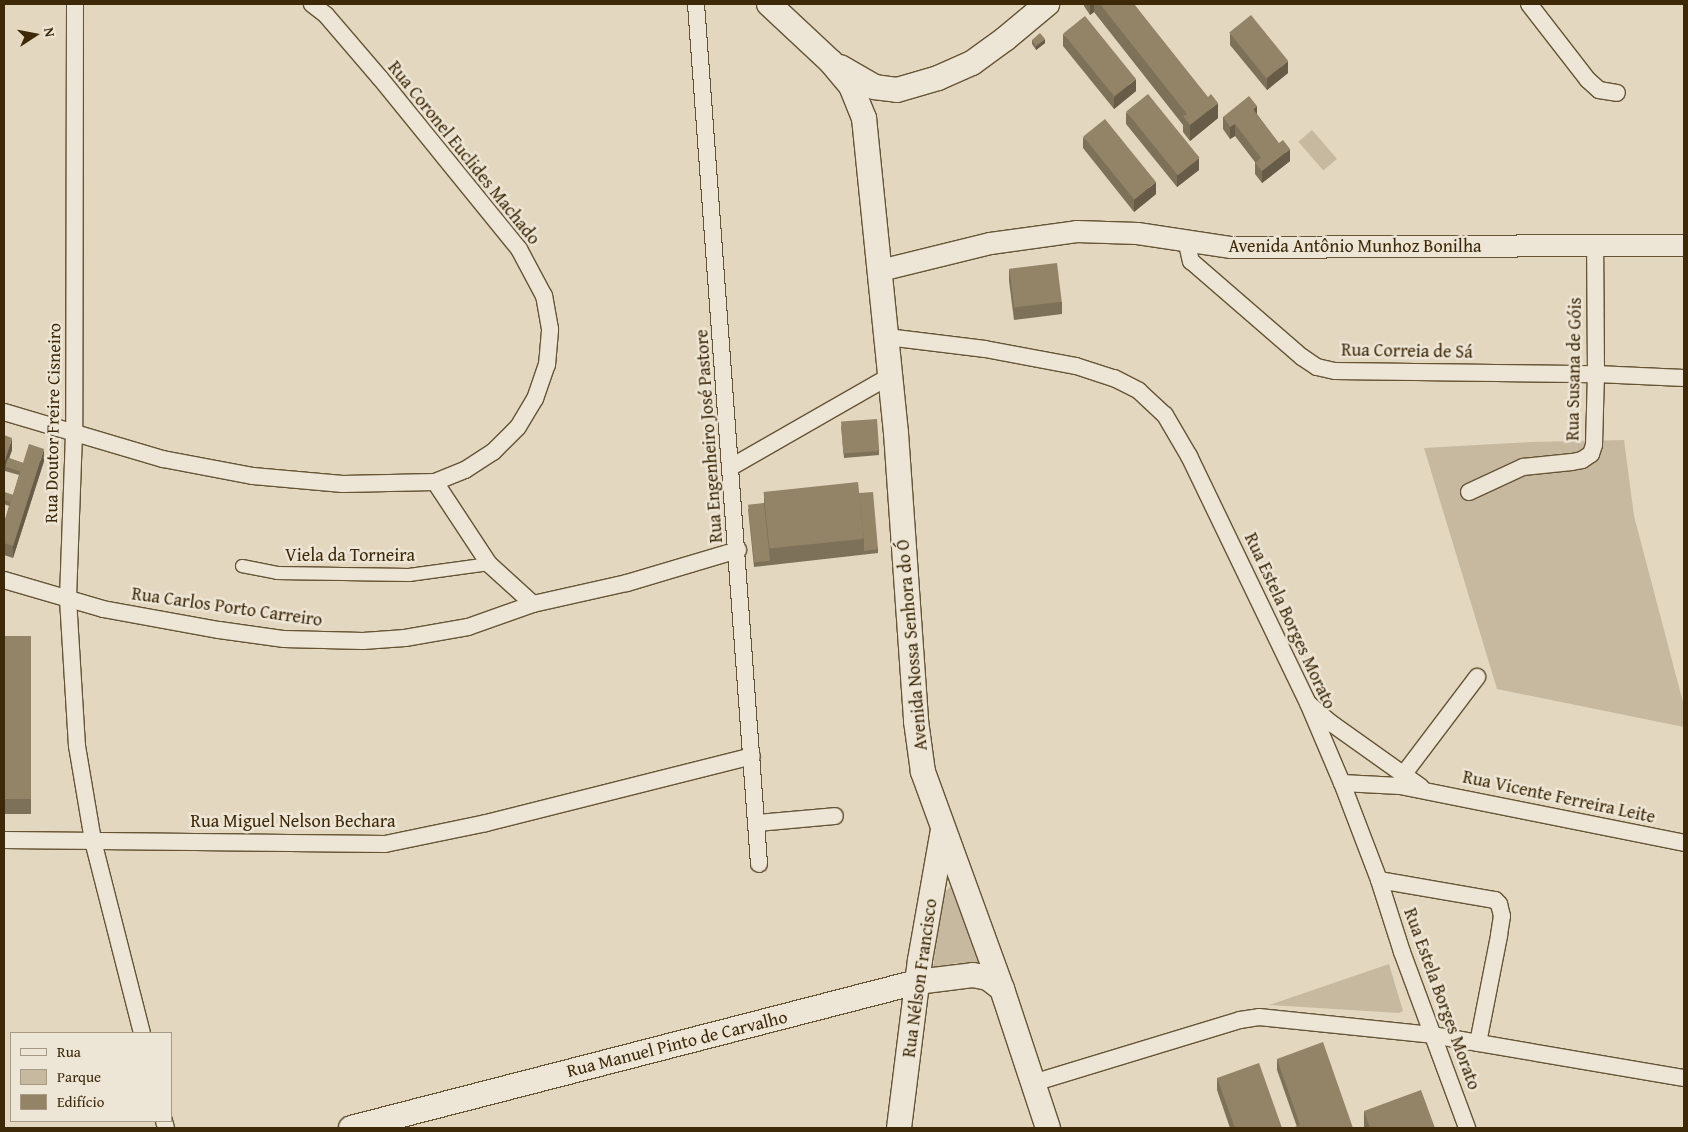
<!DOCTYPE html>
<meta charset="utf-8">
<style>
body{margin:0}
#map{position:relative;width:1688px;height:1132px;overflow:hidden;background:#e3d7bf;font-family:"Gentium Book Plus",serif}
div>[style]{position:absolute}
.green>*{inset:0;background:#c7b9a0;transform-origin:0 0}
.roads{filter:drop-shadow(1px 0 #665435) drop-shadow(-1px 0 #665435) drop-shadow(0 1px #665435) drop-shadow(0 -1px #665435)}
.pedestrian>*{height:12px;margin:-6px;padding:0 6px;transform-origin:6px;border-radius:6px;background:#ede5d5}
.minor>*{height:16px;margin:-8px;padding:0 8px;transform-origin:8px;border-radius:8px;background:#ede5d5}
.tertiary>*{height:21px;margin:-10.5px;padding:0 10.5px;transform-origin:10.5px;border-radius:10.5px;background:#ede5d5}
.secondary>*{height:24px;margin:-12px;padding:0 12px;transform-origin:12px;border-radius:12px;background:#ede5d5}
.wall>*{inset:0;background:#7e7159;transform-origin:0 0}
.shaded-wall>*{inset:0;background:#675c48}
.building>*{inset:0;background:#938367;transform-origin:0 0}
span{translate:-50% -50%;white-space:nowrap;text-align:center;line-height:1.15;-webkit-text-stroke:5px #ede5d5;paint-order:stroke}
.street-label{font-size:18px;color:#3d2807}
.frame{position:absolute;inset:0;border:5px solid #3d2807;pointer-events:none}
.legend{position:absolute;left:10px;top:1032px;width:162px;height:90px;box-sizing:border-box;background:#ede5d5;border:1px solid #a79983;margin:0;padding:6px 9px;list-style:none;font-size:15px;color:#3d2807}
.legend li{display:flex;align-items:center;gap:10px;height:25px}
.legend b{width:25px;border:1px solid #a79983}
.north{position:absolute;left:10px;top:10px;width:50px;height:50px;-webkit-text-stroke:4px #ede5d5;paint-order:stroke;rotate:79deg;font-size:14px;font-weight:700;line-height:20px;text-align:center;color:#3d2807}
.north::after{content:'';display:block;margin:auto;width:18px;height:22px;background:#3d2807;clip-path:polygon(50% 0,100% 100%,50% 72%,0 100%)}
</style>
<div id="map">
<div class="green">
<i style="left:1312px;top:130px;width:38px;height:18px;rotate:49deg"></i>
<i style="clip-path:polygon(1624px 440px,1634px 516px,1684px 706px,1684px 727px,1497px 689px,1424px 448px,1531px 442px)"></i>
<i style="clip-path:polygon(950px 887px,956px 887px,984px 967px,956px 963px,933px 968px,943px 894px)"></i>
<i style="clip-path:polygon(1389px 964px,1403px 1011px,1399px 1013px,1269px 1005px)"></i>
</div>
<div class="roads">
<div class="pedestrian">
<i style="left:242px;top:566px;width:36px;rotate:11deg"></i>
<i style="left:277px;top:573px;width:132px;rotate:0.9deg"></i>
<i style="left:409px;top:575px;width:81px;rotate:-7.8deg"></i>
</div>
<div class="minor">
<i style="left:75px;top:4px;width:430px;rotate:90.1deg"></i>
<i style="left:74px;top:434px;width:165px;rotate:92.1deg"></i>
<i style="left:68px;top:599px;width:147px;rotate:86.5deg"></i>
<i style="left:77px;top:746px;width:96px;rotate:80.4deg"></i>
<i style="left:93px;top:841px;width:198px;rotate:75.7deg"></i>
<i style="left:696px;top:4px;width:862px;rotate:85.81deg"></i>
<i style="left:1529px;top:4px;width:96px;rotate:52.2deg"></i>
<i style="left:1588px;top:80px;width:15px;rotate:42deg"></i>
<i style="left:1599px;top:90px;width:18px;rotate:9deg"></i>
<i style="left:1186px;top:240px;width:22px;rotate:77deg"></i>
<i style="left:1191px;top:261px;width:147px;rotate:40.9deg"></i>
<i style="left:1302px;top:357px;width:18px;rotate:34deg"></i>
<i style="left:1317px;top:367px;width:18px;rotate:13deg"></i>
<i style="left:1335px;top:371px;width:261px;rotate:0.7deg"></i>
<i style="left:1596px;top:374px;width:88px;rotate:2.6deg"></i>
<i style="left:887px;top:337px;width:99px;rotate:7deg"></i>
<i style="left:985px;top:349px;width:93px;rotate:10.6deg"></i>
<i style="left:1076px;top:366px;width:40px;rotate:18deg"></i>
<i style="left:1114px;top:378px;width:28px;rotate:27deg"></i>
<i style="left:1139px;top:391px;width:35px;rotate:43deg"></i>
<i style="left:1165px;top:415px;width:48px;rotate:59.7deg"></i>
<i style="left:1189px;top:456px;width:274px;rotate:64.3deg"></i>
<i style="left:1308px;top:703px;width:87px;rotate:67deg"></i>
<i style="left:1342px;top:783px;width:104px;rotate:69.1deg"></i>
<i style="left:1379px;top:880px;width:76px;rotate:72.3deg"></i>
<i style="left:1402px;top:952px;width:188px;rotate:69.7deg"></i>
<i style="left:4px;top:412px;width:166px;rotate:16.5deg"></i>
<i style="left:163px;top:459px;width:92px;rotate:10.7deg"></i>
<i style="left:253px;top:476px;width:90px;rotate:5.1deg"></i>
<i style="left:343px;top:484px;width:92px;rotate:-1.2deg"></i>
<i style="left:435px;top:482px;width:32px;rotate:-22deg"></i>
<i style="left:465px;top:470px;width:33px;rotate:-33deg"></i>
<i style="left:493px;top:452px;width:35px;rotate:-45deg"></i>
<i style="left:518px;top:427px;width:33px;rotate:-59deg"></i>
<i style="left:535px;top:399px;width:36px;rotate:-71deg"></i>
<i style="left:547px;top:365px;width:36px;rotate:-85deg"></i>
<i style="left:550px;top:329px;width:34px;rotate:-100deg"></i>
<i style="left:544px;top:296px;width:53px;rotate:-118deg"></i>
<i style="left:519px;top:249px;width:220px;rotate:-129.1deg"></i>
<i style="left:380px;top:78px;width:83px;rotate:-130.6deg"></i>
<i style="left:326px;top:15px;width:18px;rotate:-142deg"></i>
<i style="left:731px;top:467px;width:183px;rotate:-29.8deg"></i>
<i style="left:435px;top:482px;width:98px;rotate:56.6deg"></i>
<i style="left:489px;top:564px;width:59px;rotate:42.3deg"></i>
<i style="left:1469px;top:492px;width:60px;rotate:-24.8deg"></i>
<i style="left:1523px;top:467px;width:49px;rotate:-5.8deg"></i>
<i style="left:1572px;top:462px;width:10px;rotate:-11deg"></i>
<i style="left:1582px;top:460px;width:11px;rotate:-34deg"></i>
<i style="left:1591px;top:454px;width:9px;rotate:-72deg"></i>
<i style="left:1594px;top:445px;width:71px;rotate:-88.4deg"></i>
<i style="left:1596px;top:374px;width:129px;rotate:-90.4deg"></i>
<i style="left:4px;top:580px;width:103px;rotate:16.3deg"></i>
<i style="left:103px;top:609px;width:118px;rotate:10.3deg"></i>
<i style="left:219px;top:630px;width:66px;rotate:7.9deg"></i>
<i style="left:284px;top:639px;width:79px;rotate:1.5deg"></i>
<i style="left:363px;top:641px;width:42px;rotate:-4.1deg"></i>
<i style="left:405px;top:638px;width:64px;rotate:-9.9deg"></i>
<i style="left:468px;top:627px;width:69px;rotate:-19.5deg"></i>
<i style="left:533px;top:604px;width:96px;rotate:-12.6deg"></i>
<i style="left:627px;top:583px;width:116px;rotate:-16.6deg"></i>
<i style="left:1310px;top:705px;width:28px;rotate:41deg"></i>
<i style="left:1331px;top:723px;width:110px;rotate:35.4deg"></i>
<i style="left:1342px;top:783px;width:58px;rotate:3deg"></i>
<i style="left:1400px;top:786px;width:290px;rotate:11.3deg"></i>
<i style="left:1401px;top:783px;width:8px;rotate:-76deg"></i>
<i style="left:1403px;top:775px;width:123px;rotate:-52.9deg"></i>
<i style="left:757px;top:823px;width:78px;rotate:-5.1deg"></i>
<i style="left:4px;top:840px;width:381px;rotate:0.6deg"></i>
<i style="left:385px;top:844px;width:103px;rotate:-11.7deg"></i>
<i style="left:486px;top:823px;width:274px;rotate:-14.1deg"></i>
<i style="left:1379px;top:880px;width:118px;rotate:9.8deg"></i>
<i style="left:1495px;top:900px;width:6px;rotate:45deg"></i>
<i style="left:1499px;top:904px;width:12px;rotate:76deg"></i>
<i style="left:1502px;top:916px;width:20px;rotate:99deg"></i>
<i style="left:1499px;top:936px;width:109px;rotate:101.1deg"></i>
<i style="left:1033px;top:1083px;width:216px;rotate:-16.9deg"></i>
<i style="left:1240px;top:1020px;width:19px;rotate:-9deg"></i>
<i style="left:1259px;top:1017px;width:174px;rotate:5.9deg"></i>
<i style="left:1432px;top:1035px;width:256px;rotate:9.7deg"></i>
<i style="left:164px;top:1121px;width:7px;rotate:74deg"></i>
</div>
<div class="tertiary">
<i style="left:880px;top:270px;width:113px;rotate:-13.8deg"></i>
<i style="left:990px;top:243px;width:87px;rotate:-7.9deg"></i>
<i style="left:1076px;top:231px;width:61px;rotate:1.9deg"></i>
<i style="left:1137px;top:233px;width:95px;rotate:8.5deg"></i>
<i style="left:1231px;top:247px;width:453px;rotate:-0.3deg"></i>
</div>
<div class="secondary">
<i style="left:769px;top:4px;width:85px;rotate:43.1deg"></i>
<i style="left:831px;top:62px;width:31px;rotate:50deg"></i>
<i style="left:851px;top:86px;width:35px;rotate:68deg"></i>
<i style="left:864px;top:118px;width:317px;rotate:84.2deg"></i>
<i style="left:896px;top:433px;width:289px;rotate:86deg"></i>
<i style="left:916px;top:721px;width:51px;rotate:82.2deg"></i>
<i style="left:923px;top:772px;width:231px;rotate:70deg"></i>
<i style="left:1002px;top:989px;width:146px;rotate:71.7deg"></i>
<i style="left:840px;top:67px;width:39px;rotate:30deg"></i>
<i style="left:874px;top:87px;width:23px;rotate:7deg"></i>
<i style="left:897px;top:90px;width:43px;rotate:-16.3deg"></i>
<i style="left:938px;top:78px;width:37px;rotate:-24deg"></i>
<i style="left:972px;top:63px;width:41px;rotate:-36deg"></i>
<i style="left:1005px;top:39px;width:55px;rotate:-39.8deg"></i>
<i style="left:351px;top:1128px;width:585px;rotate:-14.46deg"></i>
<i style="left:917px;top:982px;width:56px;rotate:-7.1deg"></i>
<i style="left:973px;top:975px;width:15px;rotate:11deg"></i>
<i style="left:988px;top:978px;width:18px;rotate:38deg"></i>
<i style="left:899px;top:1128px;width:169px;rotate:-82.9deg"></i>
<i style="left:920px;top:960px;width:132px;rotate:-80deg"></i>
</div>
</div>
<div class="wall">
<i style="clip-path:polygon(1084px 4px,1134px 4px,1218px 118px,1190px 141px,1183px 132px,1183px 125px,1094px 12px,1090px 15px,1084px 6px)"></i>
<i style="clip-path:polygon(1230px 33px,1288px 73px,1267px 90px,1230px 45px)"></i>
<i style="clip-path:polygon(1063px 34px,1136px 91px,1114px 109px,1063px 46px)"></i>
<i style="clip-path:polygon(1032px 40px,1045px 43px,1036px 50px,1032px 44px)"></i>
<i style="clip-path:polygon(1126px 112px,1199px 170px,1177px 187px,1126px 124px)"></i>
<i style="clip-path:polygon(1257px 114px,1290px 161px,1262px 183px,1255px 174px,1255px 162px,1235px 136px,1230px 139px,1223px 129px,1223px 117px)"></i>
<i style="clip-path:polygon(1083px 137px,1156px 194px,1134px 212px,1083px 148px)"></i>
<i style="clip-path:polygon(1009px 269px,1062px 302px,1062px 314px,1014px 320px,1009px 281px)"></i>
<i style="clip-path:polygon(841px 426px,879px 451px,879px 455px,844px 458px)"></i>
<i style="clip-path:polygon(4px 435px,12px 450px,9px 458px,23px 463px,44px 461px,13px 558px,4px 555px,4px 523px,9px 506px,4px 504px,4px 492px,13px 495px,19px 475px,5px 471px,4px 476px)"></i>
<i style="clip-path:polygon(764px 492px,859px 493px,878px 549px,878px 553px,754px 567px,748px 509px,764px 503px)"></i>
<i style="left:4px;top:636px;width:27px;height:178px"></i>
<i style="clip-path:polygon(1277px 1059px,1353px 1128px,1297px 1127px,1277px 1070px)"></i>
<i style="clip-path:polygon(1217px 1078px,1282px 1128px,1230px 1128px,1217px 1090px)"></i>
<i style="clip-path:polygon(1364px 1111px,1435px 1128px,1364px 1128px)"></i>
</div>
<div class="shaded-wall">
<i style="clip-path:polygon(1090px 4px,1094px 4px,1094px 12px,1090px 15px)"></i>
<i style="clip-path:polygon(1045px 39px,1045px 43px,1036px 50px,1036px 46px)"></i>
<i style="clip-path:polygon(1288px 61px,1288px 73px,1267px 90px,1267px 78px)"></i>
<i style="clip-path:polygon(1136px 79px,1136px 91px,1114px 109px,1114px 97px)"></i>
<i style="clip-path:polygon(1218px 103px,1218px 118px,1190px 141px,1190px 125px)"></i>
<i style="clip-path:polygon(1257px 106px,1257px 118px,1253px 109px)"></i>
<i style="clip-path:polygon(1235px 124px,1235px 136px,1230px 139px,1230px 127px)"></i>
<i style="clip-path:polygon(1290px 149px,1290px 161px,1262px 183px,1262px 171px)"></i>
<i style="clip-path:polygon(1199px 158px,1199px 170px,1177px 187px,1177px 175px)"></i>
<i style="clip-path:polygon(1156px 182px,1156px 194px,1134px 212px,1134px 200px)"></i>
<i style="clip-path:polygon(12px 438px,12px 450px,6px 467px,5px 467px,5px 471px,4px 476px,4px 464px)"></i>
<i style="clip-path:polygon(44px 449px,44px 461px,13px 558px,13px 546px)"></i>
</div>
<div class="building">
<i style="clip-path:polygon(1100px 4px,1134px 4px,1208px 97px,1211px 94px,1218px 103px,1190px 125px,1183px 116px,1187px 114px)"></i>
<i style="left:1251px;top:15px;width:59px;height:28px;rotate:51deg"></i>
<i style="left:1085px;top:16px;width:81px;height:28px;rotate:51deg"></i>
<i style="clip-path:polygon(1040px 33px,1045px 39px,1036px 46px,1032px 40px)"></i>
<i style="left:1148px;top:94px;width:82px;height:28px;rotate:51deg"></i>
<i style="clip-path:polygon(1249px 96px,1257px 106px,1253px 109px,1279px 143px,1283px 140px,1290px 149px,1262px 171px,1255px 163px,1261px 158px,1235px 124px,1230px 127px,1223px 117px)"></i>
<i style="left:1105px;top:119px;width:81px;height:28px;rotate:51deg"></i>
<i style="left:1057px;top:263px;width:39px;height:48px;rotate:83deg"></i>
<i style="left:877px;top:419px;width:32px;height:36px;rotate:86deg"></i>
<i style="clip-path:polygon(4px 435px,12px 438px,4px 464px)"></i>
<i style="clip-path:polygon(29px 444px,44px 449px,13px 546px,4px 543px,4px 523px)"></i>
<i style="left:8px;top:458px;width:16px;height:9px;rotate:18deg"></i>
<i style="left:858px;top:482px;width:57px;height:95px;rotate:84deg"></i>
<i style="clip-path:polygon(4px 492px,13px 495px,10px 502px,4px 500px)"></i>
<i style="clip-path:polygon(873px 492px,878px 549px,864px 551px,864px 539px,859px 493px)"></i>
<i style="left:764px;top:503px;width:58px;height:16px;rotate:84deg"></i>
<i style="left:4px;top:636px;width:27px;height:163px"></i>
<i style="clip-path:polygon(1323px 1042px,1353px 1128px,1292px 1128px,1300px 1125px,1277px 1059px)"></i>
<i style="clip-path:polygon(1259px 1063px,1282px 1128px,1235px 1128px,1217px 1078px)"></i>
<i style="clip-path:polygon(1421px 1090px,1435px 1128px,1370px 1128px,1364px 1111px)"></i>
</div>
<div class="street-label">
<span style="left:464px;top:153px;rotate:51deg">Rua Coronel Euclides Machado</span>
<span style="left:1355px;top:246px">Avenida Antônio Munhoz Bonilha</span>
<span style="left:1407px;top:351px;rotate:1deg">Rua Correia de Sá</span>
<span style="left:1574px;top:369px;rotate:-89deg">Rua Susana de Góis</span>
<span style="left:53px;top:423px;rotate:-89deg">Rua Doutor Freire Cisneiro</span>
<span style="left:709px;top:436px;rotate:-94deg">Rua Engenheiro José Pastore</span>
<span style="left:350px;top:555px">Viela da Torneira</span>
<span style="left:227px;top:607px;rotate:8deg">Rua Carlos Porto Carreiro</span>
<span style="left:1290px;top:621px;rotate:65deg">Rua Estela Borges Morato</span>
<span style="left:912px;top:645px;rotate:-95deg">Avenida Nossa Senhora do Ó</span>
<span style="left:1559px;top:797px;rotate:12deg">Rua Vicente Ferreira Leite</span>
<span style="left:293px;top:821px">Rua Miguel Nelson Bechara</span>
<span style="left:920px;top:978px;rotate:-82deg">Rua Nélson Francisco</span>
<span style="left:1442px;top:999px;rotate:70deg">Rua Estela Borges Morato</span>
<span style="left:677px;top:1044px;rotate:-14deg">Rua Manuel Pinto de Carvalho</span>
</div>
<div class="frame"></div>
<ul class="legend">
<li><b style="height:6px;background:#ede5d5"></b>Rua</li>
<li><b style="height:14px;background:#c7b9a0"></b>Parque</li>
<li><b style="height:14px;background:#938367"></b>Edifício</li>
</ul>
<div class="north">N</div>
</div>
